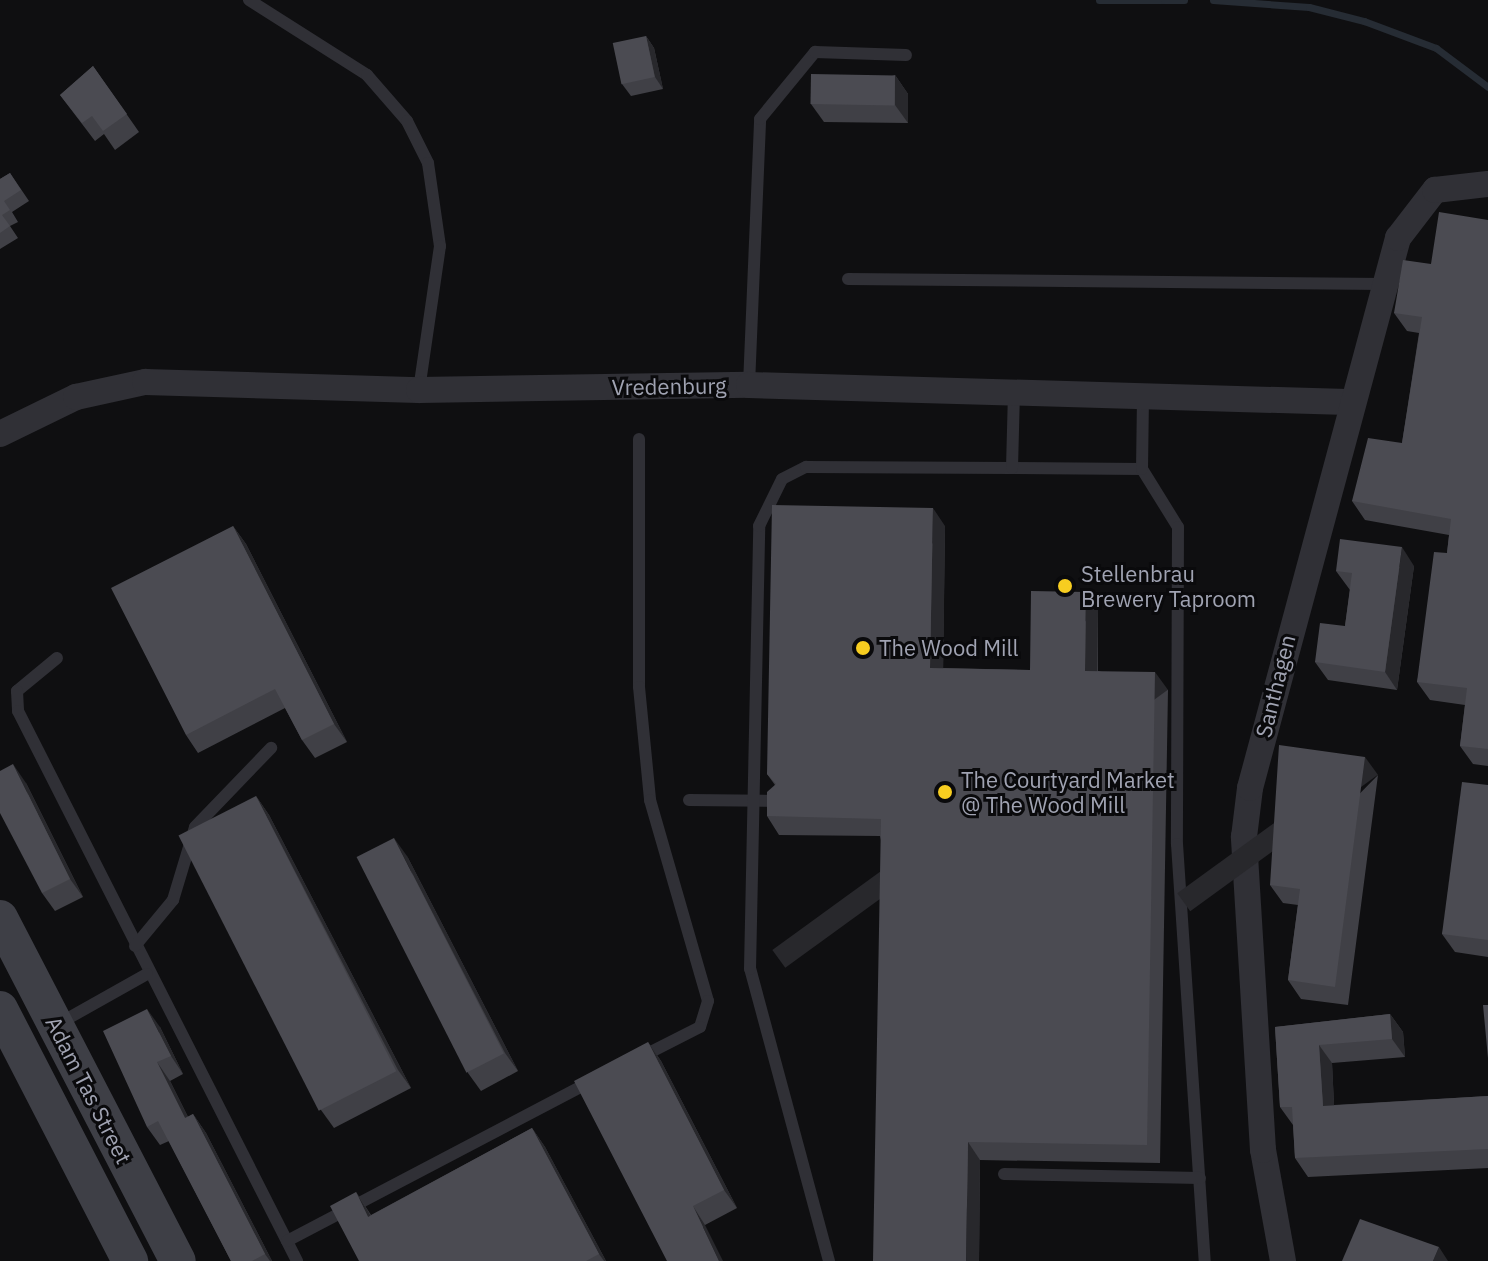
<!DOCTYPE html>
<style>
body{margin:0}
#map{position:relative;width:1488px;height:1261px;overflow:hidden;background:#0f0f11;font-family:"IBM Plex Sans",sans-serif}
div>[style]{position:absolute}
.stream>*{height:7px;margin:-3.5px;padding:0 3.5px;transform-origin:3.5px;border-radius:3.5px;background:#262c34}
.lane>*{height:12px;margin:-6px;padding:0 6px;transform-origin:6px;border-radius:6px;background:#303036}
.street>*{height:26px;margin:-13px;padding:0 13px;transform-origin:13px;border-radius:13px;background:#303036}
.secondary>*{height:36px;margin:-18px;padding:0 18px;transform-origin:18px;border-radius:18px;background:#3e3f46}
.wall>*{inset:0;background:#404046}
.shaded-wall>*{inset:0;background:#28282c;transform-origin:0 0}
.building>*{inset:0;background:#4b4b52;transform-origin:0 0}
.dots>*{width:22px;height:22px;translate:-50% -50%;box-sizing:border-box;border:4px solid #0a0a0c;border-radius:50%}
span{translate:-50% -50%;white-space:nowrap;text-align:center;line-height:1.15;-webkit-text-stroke:6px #0a0a0c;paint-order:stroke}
.street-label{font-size:22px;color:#a0a3b2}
.poi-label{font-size:22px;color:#a0a3b2}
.left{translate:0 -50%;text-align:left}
</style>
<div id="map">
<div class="stream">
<i style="left:1099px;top:0;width:65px"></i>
<i style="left:1164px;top:0;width:20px"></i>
<i style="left:1213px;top:0;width:96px;rotate:4.2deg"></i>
<i style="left:1309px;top:7px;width:57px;rotate:14.3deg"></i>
<i style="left:1364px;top:21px;width:77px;rotate:20.6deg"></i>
<i style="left:1436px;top:48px;width:65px;rotate:36.9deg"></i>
</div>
<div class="lane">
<i style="left:249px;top:0;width:140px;rotate:32.4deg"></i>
<i style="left:367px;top:75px;width:61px;rotate:49deg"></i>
<i style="left:407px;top:121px;width:47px;rotate:63.4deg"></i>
<i style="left:428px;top:163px;width:84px;rotate:81.8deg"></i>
<i style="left:440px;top:246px;width:146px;rotate:98.3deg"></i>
<i style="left:848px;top:279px;width:536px;rotate:0.53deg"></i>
<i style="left:749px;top:385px;width:266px;rotate:-87.6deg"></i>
<i style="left:760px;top:119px;width:87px;rotate:-50.6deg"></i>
<i style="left:815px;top:52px;width:91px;rotate:1.9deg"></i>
<i style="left:639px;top:439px;width:248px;rotate:90deg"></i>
<i style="left:639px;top:687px;width:114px;rotate:84.4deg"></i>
<i style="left:650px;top:800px;width:209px;rotate:73.9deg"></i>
<i style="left:708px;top:1001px;width:27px;rotate:107deg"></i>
<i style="left:700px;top:1027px;width:66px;rotate:153deg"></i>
<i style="left:1012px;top:468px;width:130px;rotate:0.4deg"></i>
<i style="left:1142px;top:469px;width:68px;rotate:58.2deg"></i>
<i style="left:1178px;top:527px;width:317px;rotate:90.2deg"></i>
<i style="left:1177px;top:844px;width:418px;rotate:86.2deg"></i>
<i style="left:1142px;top:469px;width:75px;rotate:-89.2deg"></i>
<i style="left:57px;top:658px;width:52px;rotate:140.5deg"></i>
<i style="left:17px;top:691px;width:20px;rotate:87deg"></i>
<i style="left:18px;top:711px;width:617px;rotate:63.1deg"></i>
<i style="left:689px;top:800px;width:91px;rotate:0.6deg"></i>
<i style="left:135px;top:946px;width:60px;rotate:-50.4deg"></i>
<i style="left:173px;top:900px;width:76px;rotate:-73.2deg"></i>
<i style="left:195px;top:827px;width:110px;rotate:-46.1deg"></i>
<i style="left:58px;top:1024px;width:102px;rotate:-29.3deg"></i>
<i style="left:1004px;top:1174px;width:196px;rotate:1.2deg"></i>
<i style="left:287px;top:1241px;width:344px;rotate:-27.7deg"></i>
<i style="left:829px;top:1261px;width:302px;rotate:-105.1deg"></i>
<i style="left:750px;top:969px;width:443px;rotate:-88.8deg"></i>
<i style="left:759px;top:526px;width:52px;rotate:-63.9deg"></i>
<i style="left:782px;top:479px;width:27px;rotate:-27deg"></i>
<i style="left:806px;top:467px;width:206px;rotate:0.3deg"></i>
<i style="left:1012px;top:468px;width:75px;rotate:-88.5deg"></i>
</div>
<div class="street">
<i style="left:0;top:434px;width:85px;rotate:-26deg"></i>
<i style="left:76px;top:397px;width:71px;rotate:-12.3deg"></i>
<i style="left:145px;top:382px;width:274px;rotate:1.7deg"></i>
<i style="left:419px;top:390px;width:330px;rotate:-0.9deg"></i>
<i style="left:749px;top:385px;width:599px;rotate:1.63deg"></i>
<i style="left:1283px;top:1261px;width:113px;rotate:-100.2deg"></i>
<i style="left:1263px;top:1150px;width:314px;rotate:-93.5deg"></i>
<i style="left:1244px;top:837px;width:49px;rotate:-83deg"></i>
<i style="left:1250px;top:788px;width:570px;rotate:-74.94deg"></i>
<i style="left:1398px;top:238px;width:61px;rotate:-52.4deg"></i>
<i style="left:1435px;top:190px;width:53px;rotate:-6.5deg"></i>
</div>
<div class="secondary">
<i style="left:0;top:918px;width:386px;rotate:62.6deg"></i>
<i style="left:0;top:1009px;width:284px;rotate:62.7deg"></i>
</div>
<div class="wall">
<i style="clip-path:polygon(646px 36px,654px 48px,663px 89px,631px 96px,622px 84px)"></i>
<i style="clip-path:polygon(93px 66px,139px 132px,115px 150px,104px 134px,95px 141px,60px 95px)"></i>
<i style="clip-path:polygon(895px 75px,908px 94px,908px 123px,824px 122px,811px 104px)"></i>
<i style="clip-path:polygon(10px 173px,29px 201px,12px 212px,18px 222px,10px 226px,18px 238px,0 249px,0 179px)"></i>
<i style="clip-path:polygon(1488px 220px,1488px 766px,1473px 764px,1460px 746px,1465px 705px,1430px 700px,1417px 682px,1447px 553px,1449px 535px,1365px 520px,1352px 501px,1402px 443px,1419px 333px,1407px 331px,1394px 313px,1431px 264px)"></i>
<i style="clip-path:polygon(233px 526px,246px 544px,347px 742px,315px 758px,302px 740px,285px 708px,198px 753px,186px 735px)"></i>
<i style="clip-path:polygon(945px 526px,943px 668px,1030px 670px,1098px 610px,1098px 671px,1168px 690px,1160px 1163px,980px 1160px,979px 1261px,880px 836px,779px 835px,767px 816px,775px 785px,767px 774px)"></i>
<i style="clip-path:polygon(1414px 566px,1397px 690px,1328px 680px,1315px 662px,1345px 626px,1350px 590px,1336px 571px)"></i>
<i style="clip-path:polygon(1378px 775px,1348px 1005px,1301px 999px,1288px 980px,1298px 905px,1283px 903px,1270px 885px)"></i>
<i style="clip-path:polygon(26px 783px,83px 897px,55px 911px,42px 893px)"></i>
<i style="clip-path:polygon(1488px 785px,1488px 957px,1455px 952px,1442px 934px)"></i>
<i style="clip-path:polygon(256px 796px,269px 815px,411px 1088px,334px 1128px,321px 1110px)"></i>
<i style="clip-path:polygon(407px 856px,518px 1071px,481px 1091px,468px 1073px)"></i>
<i style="clip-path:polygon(1390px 1014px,1403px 1032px,1405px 1057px,1332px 1063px,1334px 1105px,1488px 1096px,1488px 1168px,1308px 1177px,1295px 1158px,1293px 1125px,1280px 1107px,1275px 1027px)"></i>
<i style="clip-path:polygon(160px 1027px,183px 1074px,170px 1081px,188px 1117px,193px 1114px,206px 1133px,272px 1261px,231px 1261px,169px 1141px,160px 1145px,147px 1127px)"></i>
<i style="clip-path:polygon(648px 1042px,661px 1061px,737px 1208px,705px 1225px,667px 1261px)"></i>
<i style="clip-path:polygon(532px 1128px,545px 1147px,606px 1261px,359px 1261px,356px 1192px,371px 1215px)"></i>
</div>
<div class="shaded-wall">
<i style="clip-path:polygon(646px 36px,654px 48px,663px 89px,655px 77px)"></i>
<i style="clip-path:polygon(895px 75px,908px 94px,908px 123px,895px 105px)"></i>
<i style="clip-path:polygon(933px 508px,945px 526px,943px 686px,930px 668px)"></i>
<i style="clip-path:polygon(233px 526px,246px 544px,347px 742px,334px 724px)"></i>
<i style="clip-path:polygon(1402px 547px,1414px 566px,1397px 690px,1385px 672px)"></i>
<i style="clip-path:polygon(1086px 592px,1098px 610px,1097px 689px,1085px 671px)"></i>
<i style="left:1155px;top:672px;width:22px;height:473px;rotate:54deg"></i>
<i style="left:1365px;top:757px;width:22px;height:232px;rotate:54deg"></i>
<i style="clip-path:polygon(13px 764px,26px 783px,83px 897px,70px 879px)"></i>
<i style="clip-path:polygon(256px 796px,269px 815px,411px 1088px,398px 1070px)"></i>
<i style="clip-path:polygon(394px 838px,407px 856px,518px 1071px,505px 1053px)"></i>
<i style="clip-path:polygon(147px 1009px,160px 1027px,183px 1074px,171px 1056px)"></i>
<i style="clip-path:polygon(1390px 1014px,1403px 1032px,1405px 1057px,1392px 1039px)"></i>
<i style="clip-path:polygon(648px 1042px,661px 1061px,737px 1208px,724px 1190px)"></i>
<i style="clip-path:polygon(1319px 1045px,1332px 1063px,1335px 1124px,1323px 1106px)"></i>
<i style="clip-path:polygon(157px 1062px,170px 1081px,198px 1137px,185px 1118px)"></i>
<i style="clip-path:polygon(193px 1114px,206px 1133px,272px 1261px,270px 1261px,265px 1254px)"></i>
<i style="clip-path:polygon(532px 1128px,545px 1147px,606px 1261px,604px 1261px,599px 1254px)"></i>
<i style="clip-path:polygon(968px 1142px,980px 1160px,979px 1261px,966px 1261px)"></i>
<i style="clip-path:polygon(356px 1192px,368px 1211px,381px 1235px,368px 1217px)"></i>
<i style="clip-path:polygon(693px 1206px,705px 1225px,723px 1261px,719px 1261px)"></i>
<i style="clip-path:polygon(1439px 1247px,1448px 1261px,1433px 1261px)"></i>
</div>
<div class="building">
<i style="left:646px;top:36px;width:42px;height:34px;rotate:78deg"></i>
<i style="clip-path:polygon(93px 66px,127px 114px,103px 131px,92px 116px,82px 123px,60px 95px)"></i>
<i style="left:811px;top:74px;width:84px;height:30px;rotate:1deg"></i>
<i style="clip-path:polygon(10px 173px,21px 190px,4px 201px,10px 210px,2px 215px,10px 226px,0 233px,0 179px)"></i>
<i style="clip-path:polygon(1439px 212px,1488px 220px,1488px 749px,1460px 746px,1467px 688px,1417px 682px,1434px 552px,1447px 553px,1451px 519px,1352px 501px,1368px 438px,1402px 443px,1422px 317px,1394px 313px,1403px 260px,1431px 264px)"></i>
<i style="clip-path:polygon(772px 505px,933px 508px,930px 668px,1030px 670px,1031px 591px,1086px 592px,1085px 671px,1155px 672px,1147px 1145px,968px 1142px,966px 1261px,873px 1261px,881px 819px,767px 816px,767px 792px,776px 784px,767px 774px)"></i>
<i style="clip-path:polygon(233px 526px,334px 724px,302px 740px,275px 689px,186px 735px,111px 588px)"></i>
<i style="clip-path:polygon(1340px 539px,1402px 547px,1385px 672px,1315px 662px,1320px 623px,1345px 626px,1352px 573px,1336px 571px)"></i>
<i style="clip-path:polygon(1279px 745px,1365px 757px,1335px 987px,1288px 980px,1300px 889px,1270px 885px)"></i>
<i style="clip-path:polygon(13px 764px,70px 879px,42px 893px,0 813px,0 771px)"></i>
<i style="clip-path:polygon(1462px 782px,1488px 785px,1488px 940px,1442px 934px)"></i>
<i style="left:256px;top:796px;width:309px;height:87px;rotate:63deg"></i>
<i style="left:394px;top:838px;width:242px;height:42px;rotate:63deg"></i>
<i style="clip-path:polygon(1483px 1005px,1488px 1005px,1488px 1058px)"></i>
<i style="clip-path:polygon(147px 1009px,171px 1056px,157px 1062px,185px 1118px,193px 1114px,265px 1254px,252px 1261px,231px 1261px,158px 1121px,147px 1127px,103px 1031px)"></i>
<i style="clip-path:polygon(1390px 1014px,1392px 1039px,1319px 1045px,1323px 1106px,1488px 1096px,1488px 1149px,1295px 1158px,1292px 1107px,1280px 1107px,1275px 1027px)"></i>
<i style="clip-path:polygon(648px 1042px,724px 1190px,693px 1206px,719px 1261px,667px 1261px,574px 1081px)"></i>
<i style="clip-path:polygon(532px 1128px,599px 1254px,586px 1261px,359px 1261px,330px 1206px,356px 1192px,368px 1217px)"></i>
<i style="clip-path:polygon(1360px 1219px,1439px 1247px,1433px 1261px,1342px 1261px)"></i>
</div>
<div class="dots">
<i style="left:1065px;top:586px;background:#f7cd20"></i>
<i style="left:863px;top:648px;background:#f7cd20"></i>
<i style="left:945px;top:792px;background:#f7cd20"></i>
</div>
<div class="street-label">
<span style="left:669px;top:386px;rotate:-1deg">Vredenburg</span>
<span style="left:1275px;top:686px;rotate:-76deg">Santhagen</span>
<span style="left:89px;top:1090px;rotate:63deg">Adam Tas Street</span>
</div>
<div class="poi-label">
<span class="left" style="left:1081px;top:586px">Stellenbrau<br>Brewery Taproom</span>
<span class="left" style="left:879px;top:648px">The Wood Mill</span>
<span class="left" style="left:961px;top:792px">The Courtyard Market<br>@ The Wood Mill</span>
</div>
</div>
